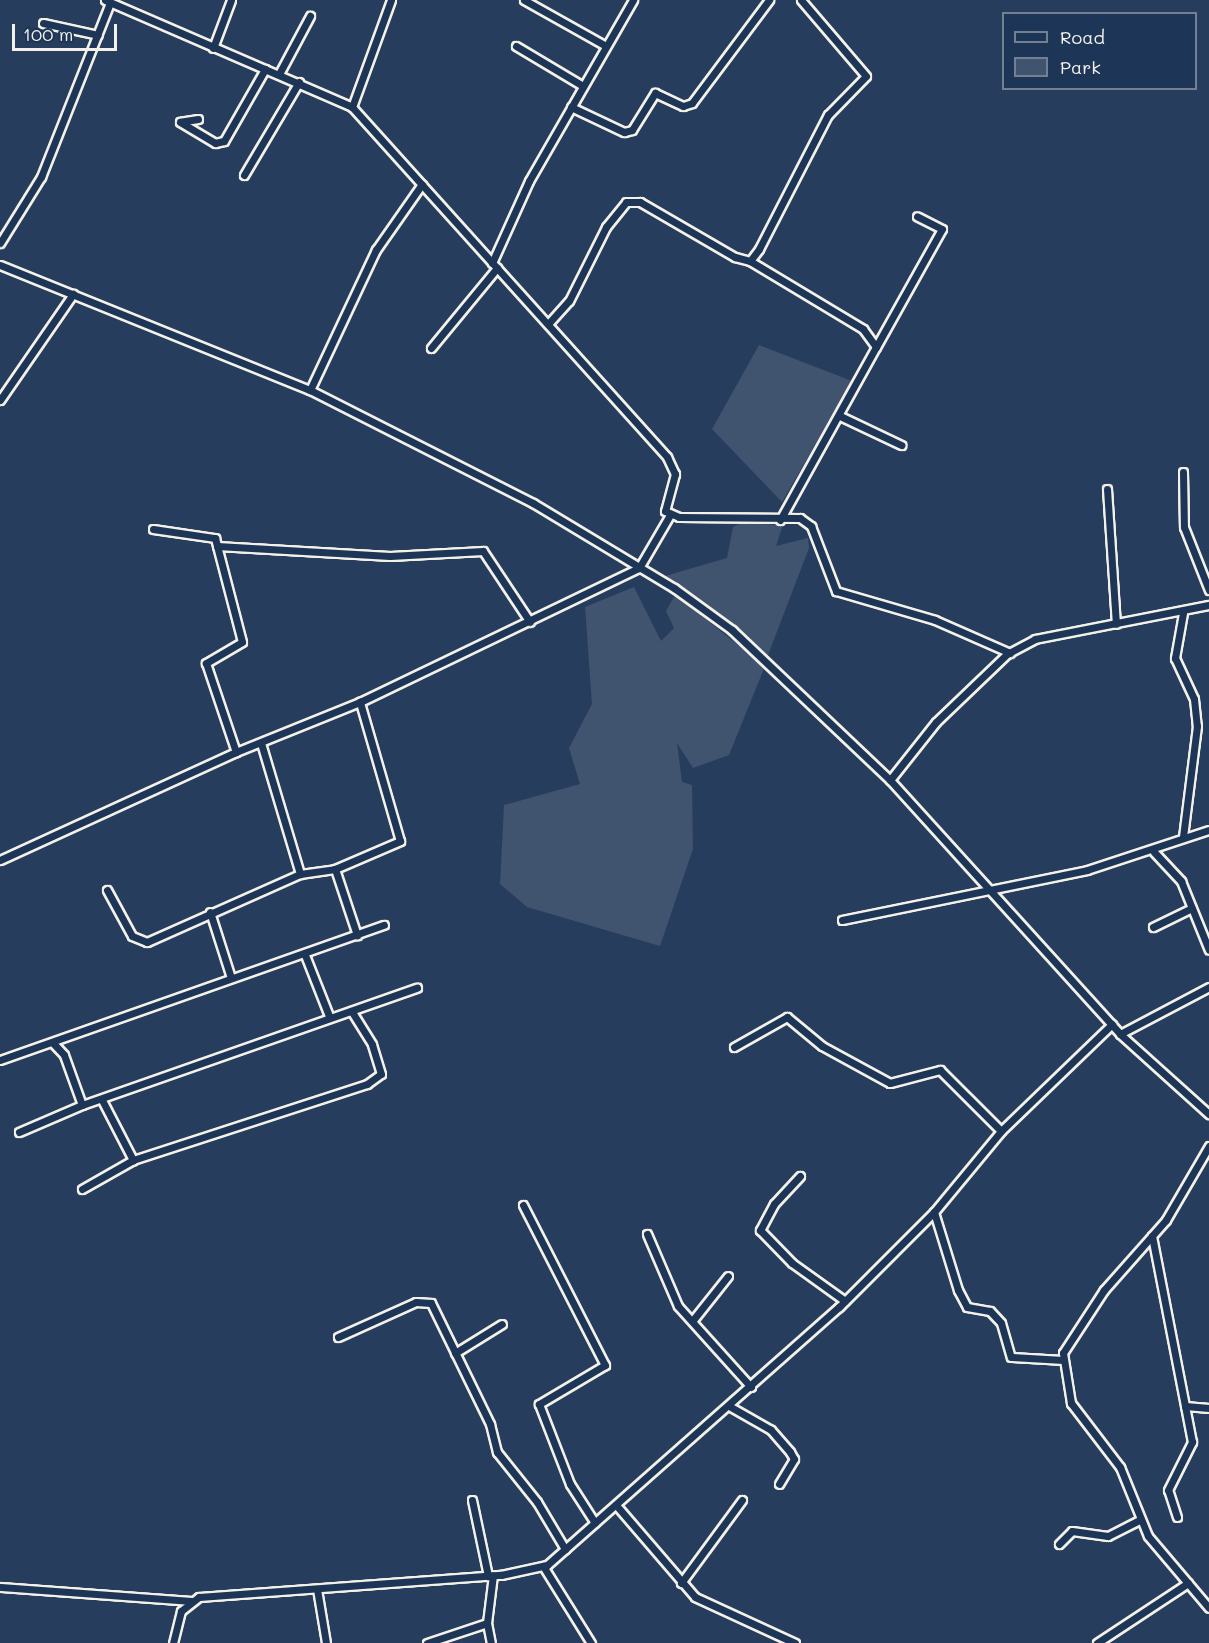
<!DOCTYPE html>
<style>
body{margin:0}
#map{position:relative;width:1209px;height:1643px;overflow:hidden;background:#263d5d;font-family:Mali,sans-serif}
div>[style]{position:absolute}
.green>*{inset:0;background:#40546f}
.roads{filter:drop-shadow(2px 0 #f4f1e8) drop-shadow(-2px 0 #f4f1e8) drop-shadow(0 2px #f4f1e8) drop-shadow(0 -2px #f4f1e8)}
.minor>*{height:7px;margin:-3.5px;padding:0 3.5px;transform-origin:3.5px;border-radius:3.5px;background:#1d3557}
span{translate:-50% -50%;white-space:nowrap;text-align:center;line-height:1.15;-webkit-text-stroke:4.5px #1d3557;paint-order:stroke}
.legend{position:absolute;left:1002px;top:12px;width:195px;height:78px;box-sizing:border-box;background:#1d3557;border:2px solid #738091;margin:0;padding:8px 10px;list-style:none;font-size:18px;color:#f4f1e8}
.legend li{display:flex;align-items:center;gap:12px;height:30px}
.legend b{width:30px;border:2px solid #738091}
.scale{position:absolute;left:12px;top:24px;width:105px;height:27px;box-sizing:border-box;border:3px solid #f4f1e8;border-top:0;padding-left:8px;font-size:18px;line-height:21px;white-space:nowrap;color:#f4f1e8;-webkit-text-stroke:4px #1d3557;paint-order:stroke}
</style>
<div id="map">
<div class="green">
<i style="clip-path:polygon(759px 345px,852px 381px,782px 502px,712px 429px)"></i>
<i style="clip-path:polygon(741px 523px,783px 525px,776px 546px,808px 538px,809px 548px,768px 655px,665px 576px,727px 558px,733px 527px)"></i>
<i style="clip-path:polygon(634px 587px,661px 641px,674px 628px,666px 611px,675px 595px,765px 666px,729px 755px,693px 768px,677px 743px,682px 782px,692px 785px,693px 849px,660px 946px,527px 907px,500px 884px,504px 805px,580px 784px,569px 748px,592px 704px,585px 607px)"></i>
</div>
<div class="roads">
<div class="minor">
<i style="left:105px;top:0;width:269px;rotate:23.4deg"></i>
<i style="left:391px;top:0;width:114px;rotate:110deg"></i>
<i style="left:352px;top:107px;width:471px;rotate:48deg"></i>
<i style="left:667px;top:457px;width:19px;rotate:65deg"></i>
<i style="left:675px;top:474px;width:38px;rotate:105deg"></i>
<i style="left:665px;top:511px;width:15px;rotate:23deg"></i>
<i style="left:679px;top:517px;width:121px;rotate:0.5deg"></i>
<i style="left:800px;top:518px;width:14px;rotate:36deg"></i>
<i style="left:811px;top:526px;width:70px;rotate:69deg"></i>
<i style="left:836px;top:591px;width:103px;rotate:16.3deg"></i>
<i style="left:935px;top:620px;width:82px;rotate:23.7deg"></i>
<i style="left:524px;top:0;width:94px;rotate:29.3deg"></i>
<i style="left:43px;top:23px;width:56px;rotate:12.3deg"></i>
<i style="left:516px;top:46px;width:78px;rotate:30.8deg"></i>
<i style="left:213px;top:48px;width:51px;rotate:-69.4deg"></i>
<i style="left:279px;top:74px;width:66px;rotate:-61.9deg"></i>
<i style="left:571px;top:107px;width:59px;rotate:25.3deg"></i>
<i style="left:624px;top:132px;width:8px;rotate:-14deg"></i>
<i style="left:632px;top:130px;width:44px;rotate:-58.1deg"></i>
<i style="left:655px;top:93px;width:31px;rotate:25deg"></i>
<i style="left:683px;top:106px;width:9px;rotate:-18deg"></i>
<i style="left:692px;top:103px;width:129px;rotate:-53.2deg"></i>
<i style="left:198px;top:119px;width:18px;rotate:171deg"></i>
<i style="left:180px;top:122px;width:41px;rotate:31deg"></i>
<i style="left:215px;top:143px;width:9px;rotate:-13deg"></i>
<i style="left:224px;top:141px;width:83px;rotate:-60.3deg"></i>
<i style="left:244px;top:175px;width:108px;rotate:-59.4deg"></i>
<i style="left:0;top:243px;width:78px;rotate:-58.2deg"></i>
<i style="left:41px;top:177px;width:187px;rotate:-68.4deg"></i>
<i style="left:750px;top:261px;width:132px;rotate:31deg"></i>
<i style="left:863px;top:329px;width:22px;rotate:54deg"></i>
<i style="left:876px;top:347px;width:135px;rotate:-60.8deg"></i>
<i style="left:942px;top:229px;width:28px;rotate:-153deg"></i>
<i style="left:492px;top:263px;width:90px;rotate:-65.7deg"></i>
<i style="left:529px;top:181px;width:209px;rotate:-60.1deg"></i>
<i style="left:0;top:265px;width:334px;rotate:22deg"></i>
<i style="left:310px;top:390px;width:250px;rotate:26.9deg"></i>
<i style="left:533px;top:503px;width:165px;rotate:31.1deg"></i>
<i style="left:674px;top:588px;width:72px;rotate:35.9deg"></i>
<i style="left:732px;top:630px;width:218px;rotate:43.5deg"></i>
<i style="left:890px;top:780px;width:343px;rotate:47.8deg"></i>
<i style="left:1120px;top:1034px;width:120px;rotate:42deg"></i>
<i style="left:548px;top:324px;width:31px;rotate:-48deg"></i>
<i style="left:569px;top:301px;width:83px;rotate:-63.4deg"></i>
<i style="left:606px;top:227px;width:32px;rotate:-51deg"></i>
<i style="left:626px;top:202px;width:14px"></i>
<i style="left:640px;top:202px;width:110px;rotate:30.1deg"></i>
<i style="left:735px;top:257px;width:16px;rotate:15deg"></i>
<i style="left:750px;top:261px;width:15px;rotate:-53deg"></i>
<i style="left:759px;top:249px;width:151px;rotate:-62.8deg"></i>
<i style="left:828px;top:115px;width:54px;rotate:-45.7deg"></i>
<i style="left:866px;top:76px;width:100px;rotate:-130.5deg"></i>
<i style="left:431px;top:348px;width:104px;rotate:-50.5deg"></i>
<i style="left:310px;top:390px;width:155px;rotate:-64.8deg"></i>
<i style="left:376px;top:250px;width:80px;rotate:-55.1deg"></i>
<i style="left:0;top:400px;width:129px;rotate:-55.4deg"></i>
<i style="left:840px;top:416px;width:68px;rotate:25.4deg"></i>
<i style="left:1183px;top:472px;width:55px;rotate:89deg"></i>
<i style="left:1184px;top:527px;width:68px;rotate:68.4deg"></i>
<i style="left:1107px;top:489px;width:135px;rotate:86.2deg"></i>
<i style="left:780px;top:520px;width:198px;rotate:-61deg"></i>
<i style="left:153px;top:529px;width:63px;rotate:8.3deg"></i>
<i style="left:215px;top:538px;width:107px;rotate:75.4deg"></i>
<i style="left:242px;top:642px;width:42px;rotate:149.7deg"></i>
<i style="left:206px;top:663px;width:94px;rotate:71.4deg"></i>
<i style="left:217px;top:546px;width:173px;rotate:3.3deg"></i>
<i style="left:390px;top:556px;width:93px;rotate:-3.1deg"></i>
<i style="left:483px;top:551px;width:85px;rotate:56.5deg"></i>
<i style="left:1183px;top:613px;width:46px;rotate:100.1deg"></i>
<i style="left:1175px;top:658px;width:45px;rotate:65.1deg"></i>
<i style="left:1194px;top:699px;width:27px;rotate:84deg"></i>
<i style="left:1197px;top:726px;width:112px;rotate:97.2deg"></i>
<i style="left:261px;top:743px;width:137px;rotate:73.4deg"></i>
<i style="left:890px;top:780px;width:74px;rotate:-51.6deg"></i>
<i style="left:936px;top:722px;width:98px;rotate:-43.8deg"></i>
<i style="left:1007px;top:654px;width:32px;rotate:-28deg"></i>
<i style="left:1035px;top:639px;width:177px;rotate:-11.1deg"></i>
<i style="left:1154px;top:852px;width:40px;rotate:47deg"></i>
<i style="left:1181px;top:881px;width:74px;rotate:67.9deg"></i>
<i style="left:0;top:860px;width:260px;rotate:-24.6deg"></i>
<i style="left:236px;top:752px;width:134px;rotate:-22deg"></i>
<i style="left:360px;top:702px;width:310px;rotate:-25.7deg"></i>
<i style="left:639px;top:568px;width:61px;rotate:-59.7deg"></i>
<i style="left:335px;top:869px;width:70px;rotate:71.6deg"></i>
<i style="left:107px;top:890px;width:52px;rotate:61.5deg"></i>
<i style="left:132px;top:936px;width:16px;rotate:22deg"></i>
<i style="left:147px;top:942px;width:167px;rotate:-24deg"></i>
<i style="left:300px;top:874px;width:35px;rotate:-8deg"></i>
<i style="left:335px;top:869px;width:71px;rotate:-23.3deg"></i>
<i style="left:400px;top:841px;width:145px;rotate:-106.1deg"></i>
<i style="left:210px;top:912px;width:69px;rotate:72.3deg"></i>
<i style="left:842px;top:920px;width:250px;rotate:-11.5deg"></i>
<i style="left:1087px;top:870px;width:128px;rotate:-18.2deg"></i>
<i style="left:1153px;top:927px;width:43px;rotate:-26deg"></i>
<i style="left:305px;top:955px;width:66px;rotate:68.5deg"></i>
<i style="left:1120px;top:1034px;width:101px;rotate:-27.8deg"></i>
<i style="left:53px;top:1043px;width:16px;rotate:47deg"></i>
<i style="left:64px;top:1055px;width:53px;rotate:70.2deg"></i>
<i style="left:734px;top:1047px;width:61px;rotate:-29.5deg"></i>
<i style="left:787px;top:1017px;width:45px;rotate:39.6deg"></i>
<i style="left:822px;top:1046px;width:77px;rotate:28.6deg"></i>
<i style="left:890px;top:1083px;width:52px;rotate:-14.6deg"></i>
<i style="left:940px;top:1070px;width:86px;rotate:45deg"></i>
<i style="left:0;top:1060px;width:407px;rotate:-19.4deg"></i>
<i style="left:102px;top:1100px;width:68px;rotate:62.7deg"></i>
<i style="left:19px;top:1132px;width:69px;rotate:-23.2deg"></i>
<i style="left:82px;top:1105px;width:355px;rotate:-19.3deg"></i>
<i style="left:1209px;top:1146px;width:86px;rotate:120.2deg"></i>
<i style="left:1166px;top:1220px;width:94px;rotate:131.5deg"></i>
<i style="left:1104px;top:1290px;width:75px;rotate:123.1deg"></i>
<i style="left:1063px;top:1353px;width:51px;rotate:80.9deg"></i>
<i style="left:1071px;top:1403px;width:81px;rotate:52.6deg"></i>
<i style="left:1120px;top:1467px;width:74px;rotate:67.9deg"></i>
<i style="left:1148px;top:1536px;width:94px;rotate:49.7deg"></i>
<i style="left:800px;top:1176px;width:38px;rotate:133deg"></i>
<i style="left:774px;top:1204px;width:30px;rotate:118deg"></i>
<i style="left:760px;top:1230px;width:46px;rotate:45.9deg"></i>
<i style="left:792px;top:1263px;width:65px;rotate:35.6deg"></i>
<i style="left:82px;top:1189px;width:59px;rotate:-29.6deg"></i>
<i style="left:133px;top:1160px;width:246px;rotate:-18deg"></i>
<i style="left:367px;top:1084px;width:17px;rotate:-36deg"></i>
<i style="left:381px;top:1074px;width:31px;rotate:-107deg"></i>
<i style="left:372px;top:1044px;width:39px;rotate:-122deg"></i>
<i style="left:523px;top:1205px;width:180px;rotate:62.9deg"></i>
<i style="left:605px;top:1365px;width:77px;rotate:149.4deg"></i>
<i style="left:539px;top:1404px;width:86px;rotate:68.8deg"></i>
<i style="left:570px;top:1484px;width:46px;rotate:57.3deg"></i>
<i style="left:934px;top:1212px;width:82px;rotate:72.9deg"></i>
<i style="left:958px;top:1290px;width:19px;rotate:62deg"></i>
<i style="left:967px;top:1307px;width:23px;rotate:10deg"></i>
<i style="left:990px;top:1311px;width:16px;rotate:47deg"></i>
<i style="left:1001px;top:1323px;width:35px;rotate:74deg"></i>
<i style="left:1011px;top:1357px;width:53px;rotate:3.2deg"></i>
<i style="left:647px;top:1234px;width:78px;rotate:66.7deg"></i>
<i style="left:678px;top:1306px;width:109px;rotate:48deg"></i>
<i style="left:1152px;top:1236px;width:173px;rotate:79deg"></i>
<i style="left:1185px;top:1406px;width:24px;rotate:5deg"></i>
<i style="left:693px;top:1320px;width:56px;rotate:-51.5deg"></i>
<i style="left:338px;top:1337px;width:85px;rotate:-24.2deg"></i>
<i style="left:416px;top:1302px;width:15px;rotate:4deg"></i>
<i style="left:431px;top:1303px;width:135px;rotate:64deg"></i>
<i style="left:490px;top:1424px;width:29px;rotate:76deg"></i>
<i style="left:497px;top:1452px;width:64px;rotate:51.3deg"></i>
<i style="left:537px;top:1502px;width:55px;rotate:59.2deg"></i>
<i style="left:455px;top:1353px;width:55px;rotate:-31.7deg"></i>
<i style="left:729px;top:1406px;width:48px;rotate:29.7deg"></i>
<i style="left:771px;top:1430px;width:29px;rotate:49deg"></i>
<i style="left:790px;top:1452px;width:8px;rotate:60deg"></i>
<i style="left:794px;top:1459px;width:29px;rotate:121deg"></i>
<i style="left:472px;top:1500px;width:78px;rotate:78.1deg"></i>
<i style="left:616px;top:1505px;width:121px;rotate:49.3deg"></i>
<i style="left:695px;top:1597px;width:110px;rotate:24.7deg"></i>
<i style="left:1177px;top:1517px;width:28px;rotate:-108deg"></i>
<i style="left:1168px;top:1490px;width:54px;rotate:-63.4deg"></i>
<i style="left:1192px;top:1442px;width:37px;rotate:-101deg"></i>
<i style="left:1059px;top:1544px;width:18px;rotate:-45deg"></i>
<i style="left:1072px;top:1531px;width:36px;rotate:8deg"></i>
<i style="left:1108px;top:1536px;width:35px;rotate:-27deg"></i>
<i style="left:543px;top:1566px;width:91px;rotate:58.1deg"></i>
<i style="left:681px;top:1583px;width:103px;rotate:-53.7deg"></i>
<i style="left:0;top:1587px;width:192px;rotate:4.2deg"></i>
<i style="left:317px;top:1589px;width:55px;rotate:80.5deg"></i>
<i style="left:487px;top:1623px;width:20px;rotate:79deg"></i>
<i style="left:173px;top:1643px;width:33px;rotate:-76deg"></i>
<i style="left:181px;top:1611px;width:23px;rotate:-38deg"></i>
<i style="left:199px;top:1597px;width:303px;rotate:-4.2deg"></i>
<i style="left:501px;top:1575px;width:47px;rotate:-12.3deg"></i>
<i style="left:547px;top:1565px;width:390px;rotate:-41.5deg"></i>
<i style="left:839px;top:1307px;width:134px;rotate:-45deg"></i>
<i style="left:934px;top:1212px;width:105px;rotate:-50.4deg"></i>
<i style="left:1001px;top:1131px;width:154px;rotate:-43.9deg"></i>
<i style="left:427px;top:1643px;width:63px;rotate:-18.4deg"></i>
<i style="left:487px;top:1623px;width:48px;rotate:-82.9deg"></i>
<i style="left:1097px;top:1643px;width:109px;rotate:-33.4deg"></i>
</div>
</div>
<ul class="legend">
<li><b style="height:8px;background:#1d3557"></b>Road</li>
<li><b style="height:16px;background:#40546f"></b>Park</li>
</ul>
<div class="scale">100 m</div>
</div>
